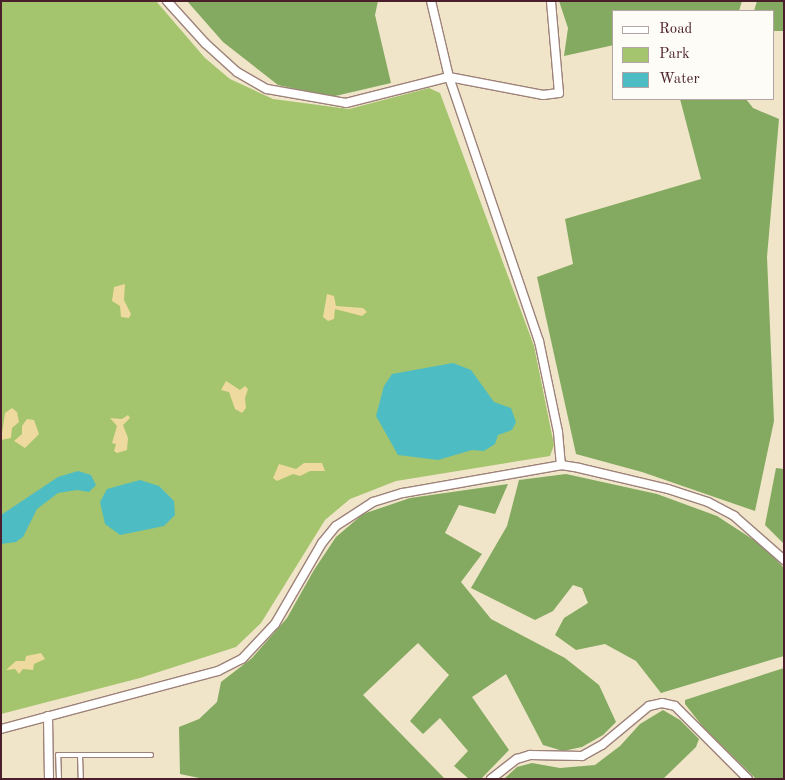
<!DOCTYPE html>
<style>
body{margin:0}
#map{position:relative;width:785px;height:780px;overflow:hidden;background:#f0e5c9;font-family:"Old Standard TT",serif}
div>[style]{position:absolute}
.green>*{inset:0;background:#a4c46d}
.forest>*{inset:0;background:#83aa60}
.sand>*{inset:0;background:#eeda9e}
.water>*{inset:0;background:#4ebdc3}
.roads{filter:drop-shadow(1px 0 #9d827a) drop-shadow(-1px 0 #9d827a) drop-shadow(0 1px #9d827a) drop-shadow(0 -1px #9d827a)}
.service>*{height:4px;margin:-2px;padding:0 2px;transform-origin:2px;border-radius:2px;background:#fff}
.minor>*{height:8px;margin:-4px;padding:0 4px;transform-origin:4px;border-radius:4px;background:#fff}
span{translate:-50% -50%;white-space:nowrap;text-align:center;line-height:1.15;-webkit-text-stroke:5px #fdfcf7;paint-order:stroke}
.frame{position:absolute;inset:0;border:2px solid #4a1f2b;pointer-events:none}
.legend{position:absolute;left:612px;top:10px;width:162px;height:90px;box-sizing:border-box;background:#fdfcf7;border:1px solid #b5a4a5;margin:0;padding:6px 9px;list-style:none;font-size:15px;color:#4a1f2b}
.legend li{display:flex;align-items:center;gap:10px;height:25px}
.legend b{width:25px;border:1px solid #b5a4a5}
</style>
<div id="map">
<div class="green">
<i style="clip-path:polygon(1px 1px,156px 1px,205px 58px,230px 79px,273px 99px,349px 109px,429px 88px,440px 93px,534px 346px,554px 445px,550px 456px,396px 481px,350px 499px,325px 520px,261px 623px,236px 647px,140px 678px,1px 714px)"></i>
</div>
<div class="forest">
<i style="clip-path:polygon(187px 1px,378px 1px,375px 15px,391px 83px,331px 97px,278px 85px,223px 42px)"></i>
<i style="clip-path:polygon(559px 1px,742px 1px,739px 11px,614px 11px,614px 45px,564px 56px,568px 28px)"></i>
<i style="clip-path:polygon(757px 1px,784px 1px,784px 31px,774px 31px,774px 11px,754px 11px)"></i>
<i style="clip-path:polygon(680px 99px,746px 99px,753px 108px,779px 119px,767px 257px,774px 421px,755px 511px,642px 472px,576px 454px,537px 277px,573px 264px,565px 219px,701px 179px)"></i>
<i style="clip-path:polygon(776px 468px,784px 469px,784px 544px,765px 525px)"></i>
<i style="clip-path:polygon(566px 474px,657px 494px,717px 516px,763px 546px,784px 568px,784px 656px,661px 693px,636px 661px,605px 644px,576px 650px,555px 635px,564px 618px,588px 603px,582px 588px,573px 585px,553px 611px,535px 620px,471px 588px,507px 526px,519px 480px)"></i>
<i style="clip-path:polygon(508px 484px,495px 514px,459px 505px,445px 533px,482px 554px,461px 582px,491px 619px,565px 658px,599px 685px,616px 722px,603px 735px,582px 747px,563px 751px,543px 745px,506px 674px,472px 697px,509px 750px,481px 779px,469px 779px,454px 766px,468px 751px,440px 718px,423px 734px,410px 721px,449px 675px,418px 643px,363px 695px,445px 779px,204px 779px,180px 774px,179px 727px,199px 719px,217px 702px,221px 682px,252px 658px,287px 618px,314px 570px,336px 537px,363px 514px,410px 498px)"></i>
<i style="clip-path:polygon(784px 668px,784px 779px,756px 779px,703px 727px,685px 704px,685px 700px)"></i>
<i style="clip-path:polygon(663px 710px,680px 720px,699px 739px,696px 747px,663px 779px,504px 779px,517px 767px,532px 763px,560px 768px,595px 765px,620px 746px,640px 724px)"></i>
</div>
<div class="sand">
<i style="clip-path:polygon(125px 284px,124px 300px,131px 314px,129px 318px,121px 317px,120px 306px,112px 301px,114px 287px)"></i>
<i style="clip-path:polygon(327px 294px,334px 296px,336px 306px,363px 308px,367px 312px,362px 316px,335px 309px,334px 319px,328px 321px,323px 317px)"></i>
<i style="clip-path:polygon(226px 381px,240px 390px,245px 386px,248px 389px,245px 398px,246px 408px,242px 413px,235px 409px,229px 392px,221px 390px)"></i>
<i style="clip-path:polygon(12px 408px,17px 412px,19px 422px,12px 428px,11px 438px,1px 440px,5px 413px)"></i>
<i style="clip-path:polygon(128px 415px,130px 418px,123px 425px,128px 438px,127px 450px,117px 453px,114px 451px,116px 444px,112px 443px,117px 426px,110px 418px,122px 419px)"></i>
<i style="clip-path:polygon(27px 419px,34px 420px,39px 434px,25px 448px,14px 441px,22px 434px,22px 426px)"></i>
<i style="clip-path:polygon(304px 463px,322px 463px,325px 471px,310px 471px,300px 476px,293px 474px,277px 481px,273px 478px,279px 464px,296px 469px)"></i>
<i style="clip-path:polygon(41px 653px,45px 659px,34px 664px,33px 670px,23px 669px,19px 674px,15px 669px,6px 670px,16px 661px,25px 661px,26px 656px)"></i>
</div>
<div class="water">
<i style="clip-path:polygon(453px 363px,471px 370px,494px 402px,511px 408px,516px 422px,512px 430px,498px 435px,495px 444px,484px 451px,472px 450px,438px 460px,398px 455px,376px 416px,384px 386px,392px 374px)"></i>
<i style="clip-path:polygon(78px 471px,91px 475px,96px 485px,89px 492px,77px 490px,58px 493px,37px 509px,23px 537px,16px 542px,1px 544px,1px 515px,58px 477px)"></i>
<i style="clip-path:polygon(140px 480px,159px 486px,174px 501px,175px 515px,164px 526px,120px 535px,105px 524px,100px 502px,107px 489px)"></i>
</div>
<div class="roads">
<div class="service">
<i style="left:80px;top:755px;width:24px;rotate:88deg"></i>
<i style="left:59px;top:779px;width:24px;rotate:-92deg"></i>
<i style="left:58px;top:755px;width:93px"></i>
</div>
<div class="minor">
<i style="left:167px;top:1px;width:57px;rotate:47.9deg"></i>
<i style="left:205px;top:43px;width:43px;rotate:42.2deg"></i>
<i style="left:237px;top:72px;width:34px;rotate:30deg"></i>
<i style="left:267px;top:89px;width:80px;rotate:10deg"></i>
<i style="left:346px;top:103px;width:106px;rotate:-14.2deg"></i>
<i style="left:449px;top:77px;width:96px;rotate:10.8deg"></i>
<i style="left:543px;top:95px;width:16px;rotate:-7deg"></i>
<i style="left:559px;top:93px;width:92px;rotate:-95deg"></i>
<i style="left:431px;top:1px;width:78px;rotate:76.7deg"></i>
<i style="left:449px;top:77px;width:279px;rotate:71.2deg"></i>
<i style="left:539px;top:341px;width:93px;rotate:78.2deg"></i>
<i style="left:558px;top:432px;width:33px;rotate:85deg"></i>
<i style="left:48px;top:716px;width:63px;rotate:89.1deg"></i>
<i style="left:1px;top:729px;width:225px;rotate:-15deg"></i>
<i style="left:218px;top:671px;width:27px;rotate:-27deg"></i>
<i style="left:242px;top:659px;width:48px;rotate:-46.7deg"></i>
<i style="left:275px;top:624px;width:94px;rotate:-59.9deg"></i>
<i style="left:322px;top:543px;width:22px;rotate:-51deg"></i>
<i style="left:336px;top:526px;width:44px;rotate:-33deg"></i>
<i style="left:373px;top:502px;width:31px;rotate:-17deg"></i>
<i style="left:403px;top:493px;width:160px;rotate:-10deg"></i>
<i style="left:561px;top:465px;width:18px;rotate:9deg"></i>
<i style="left:579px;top:468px;width:91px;rotate:13.3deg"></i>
<i style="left:668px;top:489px;width:42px;rotate:18deg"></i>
<i style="left:708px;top:502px;width:30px;rotate:28deg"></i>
<i style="left:734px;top:516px;width:67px;rotate:41.3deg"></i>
<i style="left:491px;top:779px;width:33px;rotate:-38deg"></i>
<i style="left:517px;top:759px;width:14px;rotate:-17deg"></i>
<i style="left:530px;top:755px;width:52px;rotate:1.1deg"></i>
<i style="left:582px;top:756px;width:23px;rotate:-29deg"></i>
<i style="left:602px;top:745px;width:61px;rotate:-39.7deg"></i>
<i style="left:649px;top:706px;width:13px;rotate:-13deg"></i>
<i style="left:662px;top:703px;width:13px;rotate:13deg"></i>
<i style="left:675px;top:706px;width:103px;rotate:45deg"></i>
</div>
</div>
<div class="frame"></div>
<ul class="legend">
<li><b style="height:6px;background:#fff"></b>Road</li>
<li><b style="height:14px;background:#a4c46d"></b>Park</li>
<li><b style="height:14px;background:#4ebdc3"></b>Water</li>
</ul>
</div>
